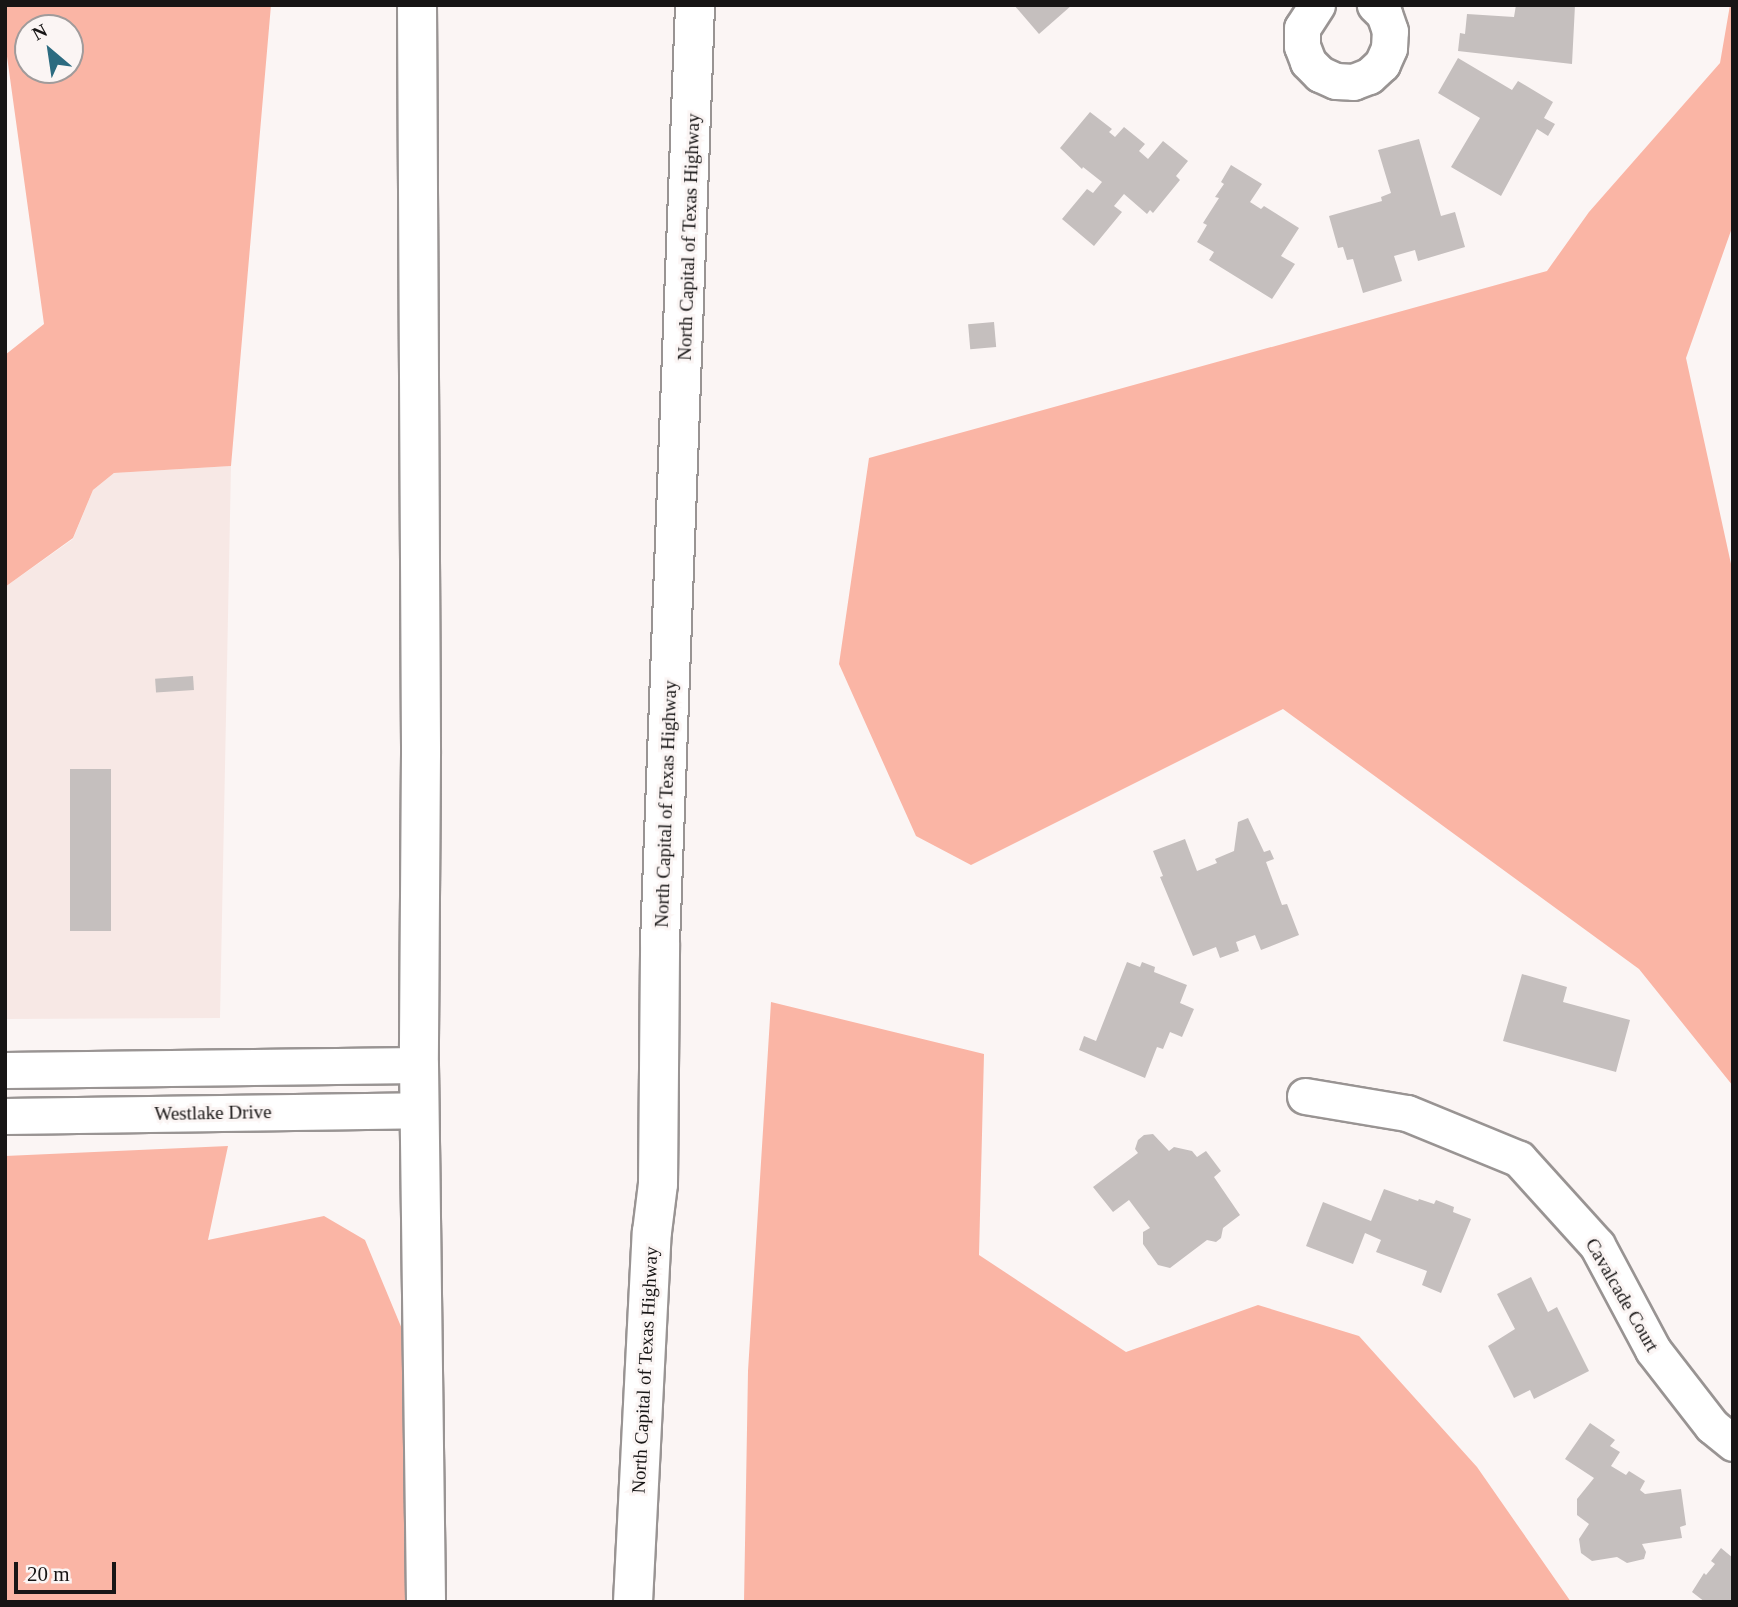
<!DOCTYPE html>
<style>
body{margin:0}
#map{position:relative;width:1738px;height:1607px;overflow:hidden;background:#fbf5f4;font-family:"Times New Roman",serif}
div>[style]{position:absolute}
.built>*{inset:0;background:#f7e8e5}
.forest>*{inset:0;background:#fab5a5}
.building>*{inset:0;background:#c5bfbe;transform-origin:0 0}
.roads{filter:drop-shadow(2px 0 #999493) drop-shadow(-2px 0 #999493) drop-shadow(0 2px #999493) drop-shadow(0 -2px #999493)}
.minor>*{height:35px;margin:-17.5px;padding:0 17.5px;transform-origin:17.5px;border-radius:17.5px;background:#fff}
.trunk>*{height:38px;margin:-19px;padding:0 19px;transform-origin:19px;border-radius:19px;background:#fff}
span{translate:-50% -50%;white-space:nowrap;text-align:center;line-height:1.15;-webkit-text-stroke:6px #fbf5f4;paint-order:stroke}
.street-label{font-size:19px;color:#171515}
.frame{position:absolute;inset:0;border:7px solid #171515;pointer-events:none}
.north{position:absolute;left:14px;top:14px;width:70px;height:70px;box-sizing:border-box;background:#fbf5f4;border:2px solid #a09b9b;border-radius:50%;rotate:331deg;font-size:19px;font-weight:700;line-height:28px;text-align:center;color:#171515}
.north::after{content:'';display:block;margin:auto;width:24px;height:32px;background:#2c6b80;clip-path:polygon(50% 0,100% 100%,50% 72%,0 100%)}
.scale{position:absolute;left:14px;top:1562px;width:102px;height:32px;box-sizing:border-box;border:4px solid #171515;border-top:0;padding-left:9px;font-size:21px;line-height:24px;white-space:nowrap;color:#171515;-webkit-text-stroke:5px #fbf5f4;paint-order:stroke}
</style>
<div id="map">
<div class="built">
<i style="clip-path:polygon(231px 466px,220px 1018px,5px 1019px,5px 587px,73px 539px,93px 490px,114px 473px)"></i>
</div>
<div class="forest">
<i style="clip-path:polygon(evenodd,5px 5px,271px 5px,231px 466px,114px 473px,93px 490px,73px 538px,5px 587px,5px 355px,44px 324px,5px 42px,5px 5px,28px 28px,70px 28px,70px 70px,28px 70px,28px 28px)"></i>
<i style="clip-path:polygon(1730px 5px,1733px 5px,1733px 225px,1686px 358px,1733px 573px,1733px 1086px,1639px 969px,1283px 709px,971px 865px,916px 836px,839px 664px,869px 458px,1547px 271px,1589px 212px,1720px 63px)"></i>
<i style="clip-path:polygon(771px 1002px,984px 1054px,979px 1255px,1126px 1352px,1258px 1305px,1359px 1336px,1477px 1467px,1571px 1602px,744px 1602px,748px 1371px)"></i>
<i style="clip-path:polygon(228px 1146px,208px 1240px,324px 1216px,365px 1240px,412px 1353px,414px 1602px,5px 1602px,5px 1156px)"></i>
</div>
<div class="building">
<i style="clip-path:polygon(1014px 5px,1072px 5px,1039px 34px)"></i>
<i style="clip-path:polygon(1516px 5px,1575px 5px,1572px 64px,1458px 51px,1460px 33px,1465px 34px,1467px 14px,1514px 17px)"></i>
<i style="clip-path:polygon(1458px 58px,1512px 90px,1518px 81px,1553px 102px,1544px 118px,1555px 124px,1548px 136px,1537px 129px,1501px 196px,1451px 167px,1480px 118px,1438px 93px)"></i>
<i style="clip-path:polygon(1090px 112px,1112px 129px,1109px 132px,1115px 137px,1124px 127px,1145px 144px,1139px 151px,1148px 159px,1163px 141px,1188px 161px,1176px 176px,1180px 180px,1153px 213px,1150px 210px,1147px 214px,1124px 194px,1114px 206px,1122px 212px,1094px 246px,1062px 219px,1087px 189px,1093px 193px,1102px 182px,1083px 167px,1082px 169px,1060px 148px)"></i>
<i style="clip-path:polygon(1419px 139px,1441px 216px,1455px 212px,1465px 247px,1418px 261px,1415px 250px,1394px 256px,1402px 281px,1363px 293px,1353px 259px,1347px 260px,1343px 247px,1338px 248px,1329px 216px,1382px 201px,1381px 197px,1391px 193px,1378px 150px)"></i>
<i style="clip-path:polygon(1231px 165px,1262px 184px,1250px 202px,1261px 209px,1264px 206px,1299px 228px,1281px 256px,1295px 264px,1272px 299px,1209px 260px,1214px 252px,1197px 242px,1207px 225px,1203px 223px,1219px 198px,1215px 197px,1224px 184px,1221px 182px)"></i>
<i style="left:994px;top:322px;width:25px;height:26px;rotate:85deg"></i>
<i style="left:193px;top:676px;width:14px;height:38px;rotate:86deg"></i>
<i style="left:70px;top:769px;width:41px;height:162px"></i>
<i style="clip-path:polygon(1248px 818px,1264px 852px,1270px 850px,1274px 859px,1266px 862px,1282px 905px,1287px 904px,1299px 935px,1261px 950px,1255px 935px,1236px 942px,1239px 951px,1220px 958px,1216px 947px,1193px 956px,1160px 877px,1163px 876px,1153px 851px,1185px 839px,1197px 871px,1217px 863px,1215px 859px,1234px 851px,1238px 822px)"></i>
<i style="clip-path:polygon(1127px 962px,1140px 967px,1142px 962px,1155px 967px,1154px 972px,1187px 985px,1180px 1003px,1194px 1009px,1182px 1037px,1170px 1032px,1163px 1049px,1157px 1047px,1145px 1078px,1079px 1050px,1084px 1036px,1096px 1041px)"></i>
<i style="clip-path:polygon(1522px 974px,1567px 987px,1563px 1002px,1630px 1020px,1616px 1072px,1503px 1041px)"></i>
<i style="clip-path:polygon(1153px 1134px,1169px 1151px,1174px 1147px,1192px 1151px,1197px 1157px,1206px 1151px,1221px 1171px,1214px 1177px,1240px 1215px,1223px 1228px,1221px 1238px,1216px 1242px,1207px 1240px,1170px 1268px,1158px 1265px,1143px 1244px,1143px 1232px,1150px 1228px,1129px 1200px,1113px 1212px,1093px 1187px,1138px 1153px,1135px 1149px,1138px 1140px,1144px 1135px)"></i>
<i style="clip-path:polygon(1384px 1189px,1418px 1201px,1419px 1199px,1434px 1204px,1436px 1200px,1454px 1207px,1453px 1212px,1471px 1219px,1441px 1293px,1422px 1285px,1427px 1271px,1376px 1252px,1381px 1240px,1365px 1233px,1353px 1264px,1306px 1246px,1323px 1202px,1371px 1221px)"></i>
<i style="clip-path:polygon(1531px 1277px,1548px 1312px,1557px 1307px,1589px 1371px,1534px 1399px,1530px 1390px,1514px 1398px,1488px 1346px,1515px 1329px,1497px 1294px)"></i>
<i style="clip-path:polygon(1590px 1423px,1615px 1440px,1610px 1446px,1620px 1452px,1611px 1466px,1626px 1475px,1629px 1471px,1645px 1481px,1640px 1490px,1645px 1494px,1681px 1489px,1686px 1525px,1680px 1527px,1682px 1538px,1642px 1544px,1646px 1552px,1644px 1559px,1627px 1563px,1617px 1557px,1592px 1561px,1581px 1553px,1579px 1539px,1589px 1524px,1577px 1515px,1577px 1499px,1594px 1478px,1565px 1459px)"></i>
<i style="clip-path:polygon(1721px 1548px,1733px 1558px,1733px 1602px,1705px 1602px,1692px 1592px,1704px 1573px,1706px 1575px,1715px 1564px,1711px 1561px)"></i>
</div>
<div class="roads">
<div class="minor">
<i style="left:1317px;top:5px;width:27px;rotate:123deg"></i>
<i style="left:1302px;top:28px;width:18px;rotate:90deg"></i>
<i style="left:1302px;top:46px;width:17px;rotate:69deg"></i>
<i style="left:1308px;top:62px;width:17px;rotate:45deg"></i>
<i style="left:1320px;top:74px;width:17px;rotate:24deg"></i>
<i style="left:1336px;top:81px;width:17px;rotate:3deg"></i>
<i style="left:1353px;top:82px;width:17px;rotate:-21deg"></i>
<i style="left:1369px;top:76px;width:18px;rotate:-43deg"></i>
<i style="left:1382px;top:64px;width:17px;rotate:-66deg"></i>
<i style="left:1389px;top:48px;width:17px;rotate:-87deg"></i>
<i style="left:1390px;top:31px;width:18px;rotate:-109deg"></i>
<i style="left:1384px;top:14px;width:13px;rotate:-135deg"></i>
<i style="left:5px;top:1070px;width:414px;rotate:-0.7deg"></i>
<i style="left:1305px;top:1096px;width:103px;rotate:9.5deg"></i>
<i style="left:1407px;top:1113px;width:121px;rotate:22.3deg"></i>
<i style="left:1519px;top:1159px;width:116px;rotate:47.8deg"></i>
<i style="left:1597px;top:1245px;width:119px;rotate:61.9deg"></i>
<i style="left:1653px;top:1350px;width:96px;rotate:52.2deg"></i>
<i style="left:1712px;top:1426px;width:27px;rotate:39deg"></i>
<i style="left:5px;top:1116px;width:415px;rotate:-0.8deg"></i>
</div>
<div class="trunk">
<i style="left:417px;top:5px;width:749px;rotate:89.69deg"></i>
<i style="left:421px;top:754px;width:311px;rotate:90.4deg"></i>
<i style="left:419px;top:1065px;width:537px;rotate:89.25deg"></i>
<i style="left:633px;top:1602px;width:370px;rotate:-87.1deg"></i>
<i style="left:652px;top:1232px;width:48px;rotate:-82.9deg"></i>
<i style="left:658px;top:1184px;width:241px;rotate:-89.5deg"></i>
<i style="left:660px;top:943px;width:939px;rotate:-87.86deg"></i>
</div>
</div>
<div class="street-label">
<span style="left:689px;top:237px;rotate:-88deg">North Capital of Texas Highway</span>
<span style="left:666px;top:804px;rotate:-88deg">North Capital of Texas Highway</span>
<span style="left:213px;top:1113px;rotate:-1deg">Westlake Drive</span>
<span style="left:1622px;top:1295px;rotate:60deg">Cavalcade Court</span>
<span style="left:645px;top:1370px;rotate:-87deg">North Capital of Texas Highway</span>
</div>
<div class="frame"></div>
<div class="north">N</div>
<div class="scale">20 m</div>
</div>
